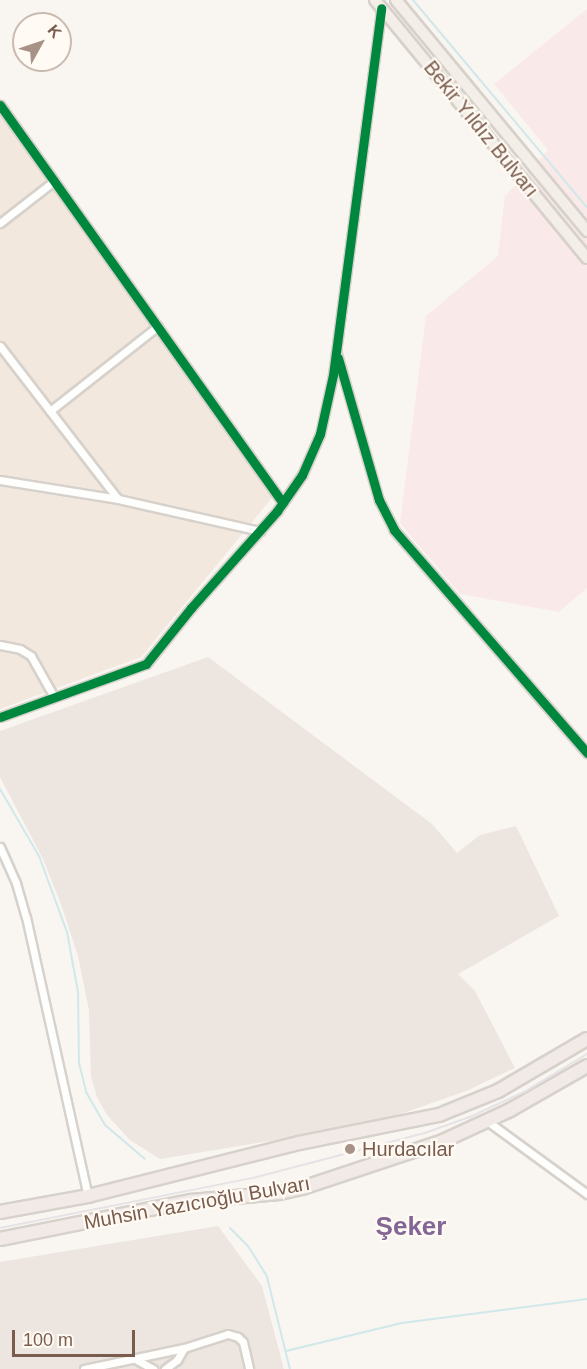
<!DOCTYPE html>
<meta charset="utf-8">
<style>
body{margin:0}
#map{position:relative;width:587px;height:1369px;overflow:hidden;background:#f9f5f0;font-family:Helvetica,sans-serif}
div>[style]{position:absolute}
.residential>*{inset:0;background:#f2e8de}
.industrial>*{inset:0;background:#ede5e0}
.medical>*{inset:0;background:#fae9e9}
.stream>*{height:2px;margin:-1px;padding:0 1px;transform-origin:1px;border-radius:1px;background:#d0e8ea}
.roads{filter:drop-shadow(2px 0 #d7d1cb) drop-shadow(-2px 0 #d7d1cb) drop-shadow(0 2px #d7d1cb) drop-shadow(0 -2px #d7d1cb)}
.street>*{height:7px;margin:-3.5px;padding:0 3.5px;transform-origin:3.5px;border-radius:3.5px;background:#fefefd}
.primary>*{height:10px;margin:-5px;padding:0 5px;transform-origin:5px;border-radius:5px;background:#f3eee8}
.highway>*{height:12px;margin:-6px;padding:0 6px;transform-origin:6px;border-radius:6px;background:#f2eae7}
.tram>*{height:1.5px;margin:-0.75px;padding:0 0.75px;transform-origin:0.75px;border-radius:0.75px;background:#e6e3e7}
.cycleway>*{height:9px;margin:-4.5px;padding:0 4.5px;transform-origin:4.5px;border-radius:4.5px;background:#00873e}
.dots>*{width:16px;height:16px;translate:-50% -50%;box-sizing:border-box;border:3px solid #fffaf3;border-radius:50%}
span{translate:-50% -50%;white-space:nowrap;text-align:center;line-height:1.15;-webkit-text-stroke:4.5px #fffaf3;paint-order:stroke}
.street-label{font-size:20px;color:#7a5c4d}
.poi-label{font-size:20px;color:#7a5c4d}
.left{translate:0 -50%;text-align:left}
.district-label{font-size:26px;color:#846695;font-weight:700}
.north{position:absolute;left:12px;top:12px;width:60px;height:60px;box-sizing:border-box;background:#fffaf3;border:2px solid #cabbb1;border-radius:50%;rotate:50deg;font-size:16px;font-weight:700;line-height:24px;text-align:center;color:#7a5c4d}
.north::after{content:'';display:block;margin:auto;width:21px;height:27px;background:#a69286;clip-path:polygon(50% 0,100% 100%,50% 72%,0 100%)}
.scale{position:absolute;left:12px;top:1330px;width:123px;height:27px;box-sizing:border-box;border:3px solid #7a5c4d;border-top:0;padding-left:8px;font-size:18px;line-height:21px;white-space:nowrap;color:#7a5c4d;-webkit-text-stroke:4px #fffaf3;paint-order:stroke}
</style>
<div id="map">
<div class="residential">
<i style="clip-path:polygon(0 98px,273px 486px,280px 488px,141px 657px,0 709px)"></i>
</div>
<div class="industrial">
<i style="clip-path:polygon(208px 657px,432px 824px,457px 853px,480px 835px,516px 826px,559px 916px,458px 974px,475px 991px,515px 1068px,466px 1091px,389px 1118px,337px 1130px,160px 1159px,130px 1140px,107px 1115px,97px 1097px,91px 1077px,89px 1010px,78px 956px,62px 907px,43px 859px,0 777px,0 731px)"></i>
<i style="clip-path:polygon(218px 1226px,262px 1286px,284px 1369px,0 1369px,0 1262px)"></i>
</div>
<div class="medical">
<i style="clip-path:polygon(587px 9px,587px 588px,559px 612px,460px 594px,400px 523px,426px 316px,498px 256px,505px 196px,548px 150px,494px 84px)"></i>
</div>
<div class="stream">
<i style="left:413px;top:0;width:270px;rotate:50deg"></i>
<i style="left:0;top:789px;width:78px;rotate:59.8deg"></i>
<i style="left:39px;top:856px;width:81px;rotate:69.8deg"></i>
<i style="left:67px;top:932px;width:61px;rotate:79.6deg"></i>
<i style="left:78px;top:992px;width:71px;rotate:89.2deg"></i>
<i style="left:79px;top:1063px;width:30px;rotate:76deg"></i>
<i style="left:86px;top:1092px;width:38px;rotate:60deg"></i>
<i style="left:105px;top:1125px;width:52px;rotate:40.4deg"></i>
<i style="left:230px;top:1228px;width:25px;rotate:45deg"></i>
<i style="left:248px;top:1246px;width:36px;rotate:58deg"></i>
<i style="left:267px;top:1277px;width:95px;rotate:76deg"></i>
<i style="left:286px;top:1351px;width:119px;rotate:-13.6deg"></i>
<i style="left:402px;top:1323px;width:187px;rotate:-7.4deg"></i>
</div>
<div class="roads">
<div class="street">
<i style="left:0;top:105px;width:488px;rotate:54.6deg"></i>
<i style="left:0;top:223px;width:68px;rotate:-37.9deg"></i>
<i style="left:0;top:346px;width:193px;rotate:52.4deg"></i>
<i style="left:337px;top:354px;width:152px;rotate:74deg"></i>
<i style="left:379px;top:500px;width:34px;rotate:63deg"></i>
<i style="left:394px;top:530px;width:295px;rotate:49.1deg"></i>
<i style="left:50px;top:411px;width:137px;rotate:-38.2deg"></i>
<i style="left:0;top:480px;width:120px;rotate:9.1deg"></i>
<i style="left:118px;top:499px;width:146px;rotate:12.7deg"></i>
<i style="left:0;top:645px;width:20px;rotate:11deg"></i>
<i style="left:20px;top:649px;width:13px;rotate:32deg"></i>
<i style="left:31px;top:656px;width:47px;rotate:60.7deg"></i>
<i style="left:0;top:717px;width:155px;rotate:-20deg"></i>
<i style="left:146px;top:664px;width:72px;rotate:-51.2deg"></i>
<i style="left:191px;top:608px;width:130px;rotate:-48.4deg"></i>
<i style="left:277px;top:511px;width:44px;rotate:-55.2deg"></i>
<i style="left:302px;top:475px;width:45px;rotate:-66.3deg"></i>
<i style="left:320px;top:434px;width:60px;rotate:-77.6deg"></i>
<i style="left:333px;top:375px;width:370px;rotate:-82.5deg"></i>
<i style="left:0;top:847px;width:39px;rotate:66deg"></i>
<i style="left:16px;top:883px;width:35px;rotate:74deg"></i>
<i style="left:26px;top:917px;width:286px;rotate:77.5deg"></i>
<i style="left:487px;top:1121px;width:124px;rotate:36.1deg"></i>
<i style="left:135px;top:1359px;width:21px;rotate:29deg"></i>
<i style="left:84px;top:1369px;width:102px;rotate:-11.9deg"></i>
<i style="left:184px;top:1348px;width:46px;rotate:-17.7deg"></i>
<i style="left:228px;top:1334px;width:10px;rotate:17deg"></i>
<i style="left:238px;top:1337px;width:7px;rotate:45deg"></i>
<i style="left:243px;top:1342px;width:28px;rotate:77deg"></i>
<i style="left:165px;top:1369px;width:15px;rotate:-37deg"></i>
<i style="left:177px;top:1360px;width:14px;rotate:-60deg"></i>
</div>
<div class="primary">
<i style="left:375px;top:0;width:334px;rotate:50.6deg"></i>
<i style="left:396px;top:0;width:300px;rotate:50.4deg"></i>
</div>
<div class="highway">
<i style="left:0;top:1212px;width:89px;rotate:-10.3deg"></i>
<i style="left:88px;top:1196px;width:218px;rotate:-14.1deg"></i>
<i style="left:299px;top:1143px;width:143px;rotate:-11.3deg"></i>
<i style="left:439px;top:1115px;width:64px;rotate:-22.1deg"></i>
<i style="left:498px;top:1091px;width:103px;rotate:-30.3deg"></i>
<i style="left:0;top:1239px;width:195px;rotate:-11.3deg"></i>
<i style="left:191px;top:1201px;width:89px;rotate:-5.1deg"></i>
<i style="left:280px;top:1193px;width:23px;rotate:-13deg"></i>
<i style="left:302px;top:1188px;width:149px;rotate:-18.4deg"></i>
<i style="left:443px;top:1141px;width:74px;rotate:-24.8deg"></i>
<i style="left:510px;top:1110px;width:89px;rotate:-29.7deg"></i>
</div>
</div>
<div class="tram">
<i style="left:0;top:1228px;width:258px;rotate:-11.2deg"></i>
<i style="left:253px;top:1178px;width:178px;rotate:-14.7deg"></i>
<i style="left:425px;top:1133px;width:48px;rotate:-19.6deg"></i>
<i style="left:470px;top:1117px;width:60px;rotate:-24.8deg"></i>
<i style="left:524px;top:1092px;width:74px;rotate:-31.1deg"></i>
</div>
<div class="cycleway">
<i style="left:0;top:105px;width:488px;rotate:54.6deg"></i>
<i style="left:338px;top:358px;width:148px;rotate:73.9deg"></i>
<i style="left:379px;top:500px;width:34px;rotate:63deg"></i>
<i style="left:394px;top:530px;width:295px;rotate:49.1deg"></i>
<i style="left:0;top:717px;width:155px;rotate:-20deg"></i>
<i style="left:146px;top:664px;width:72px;rotate:-51.2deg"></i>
<i style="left:191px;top:608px;width:130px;rotate:-48.4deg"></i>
<i style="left:277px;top:511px;width:44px;rotate:-55.2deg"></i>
<i style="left:302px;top:475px;width:45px;rotate:-66.3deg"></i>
<i style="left:320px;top:434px;width:60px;rotate:-77.6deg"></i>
<i style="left:333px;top:375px;width:370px;rotate:-82.5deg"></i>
</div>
<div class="dots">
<i style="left:350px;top:1149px;background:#a69286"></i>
</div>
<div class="street-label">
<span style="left:481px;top:129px;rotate:51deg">Bekir Yıldız Bulvarı</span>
<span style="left:197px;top:1203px;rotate:-10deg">Muhsin Yazıcıoğlu Bulvarı</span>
</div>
<div class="poi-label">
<span class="left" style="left:362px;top:1149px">Hurdacılar</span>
</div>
<div class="district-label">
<span style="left:411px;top:1227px">Şeker</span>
</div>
<div class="north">K</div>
<div class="scale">100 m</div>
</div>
